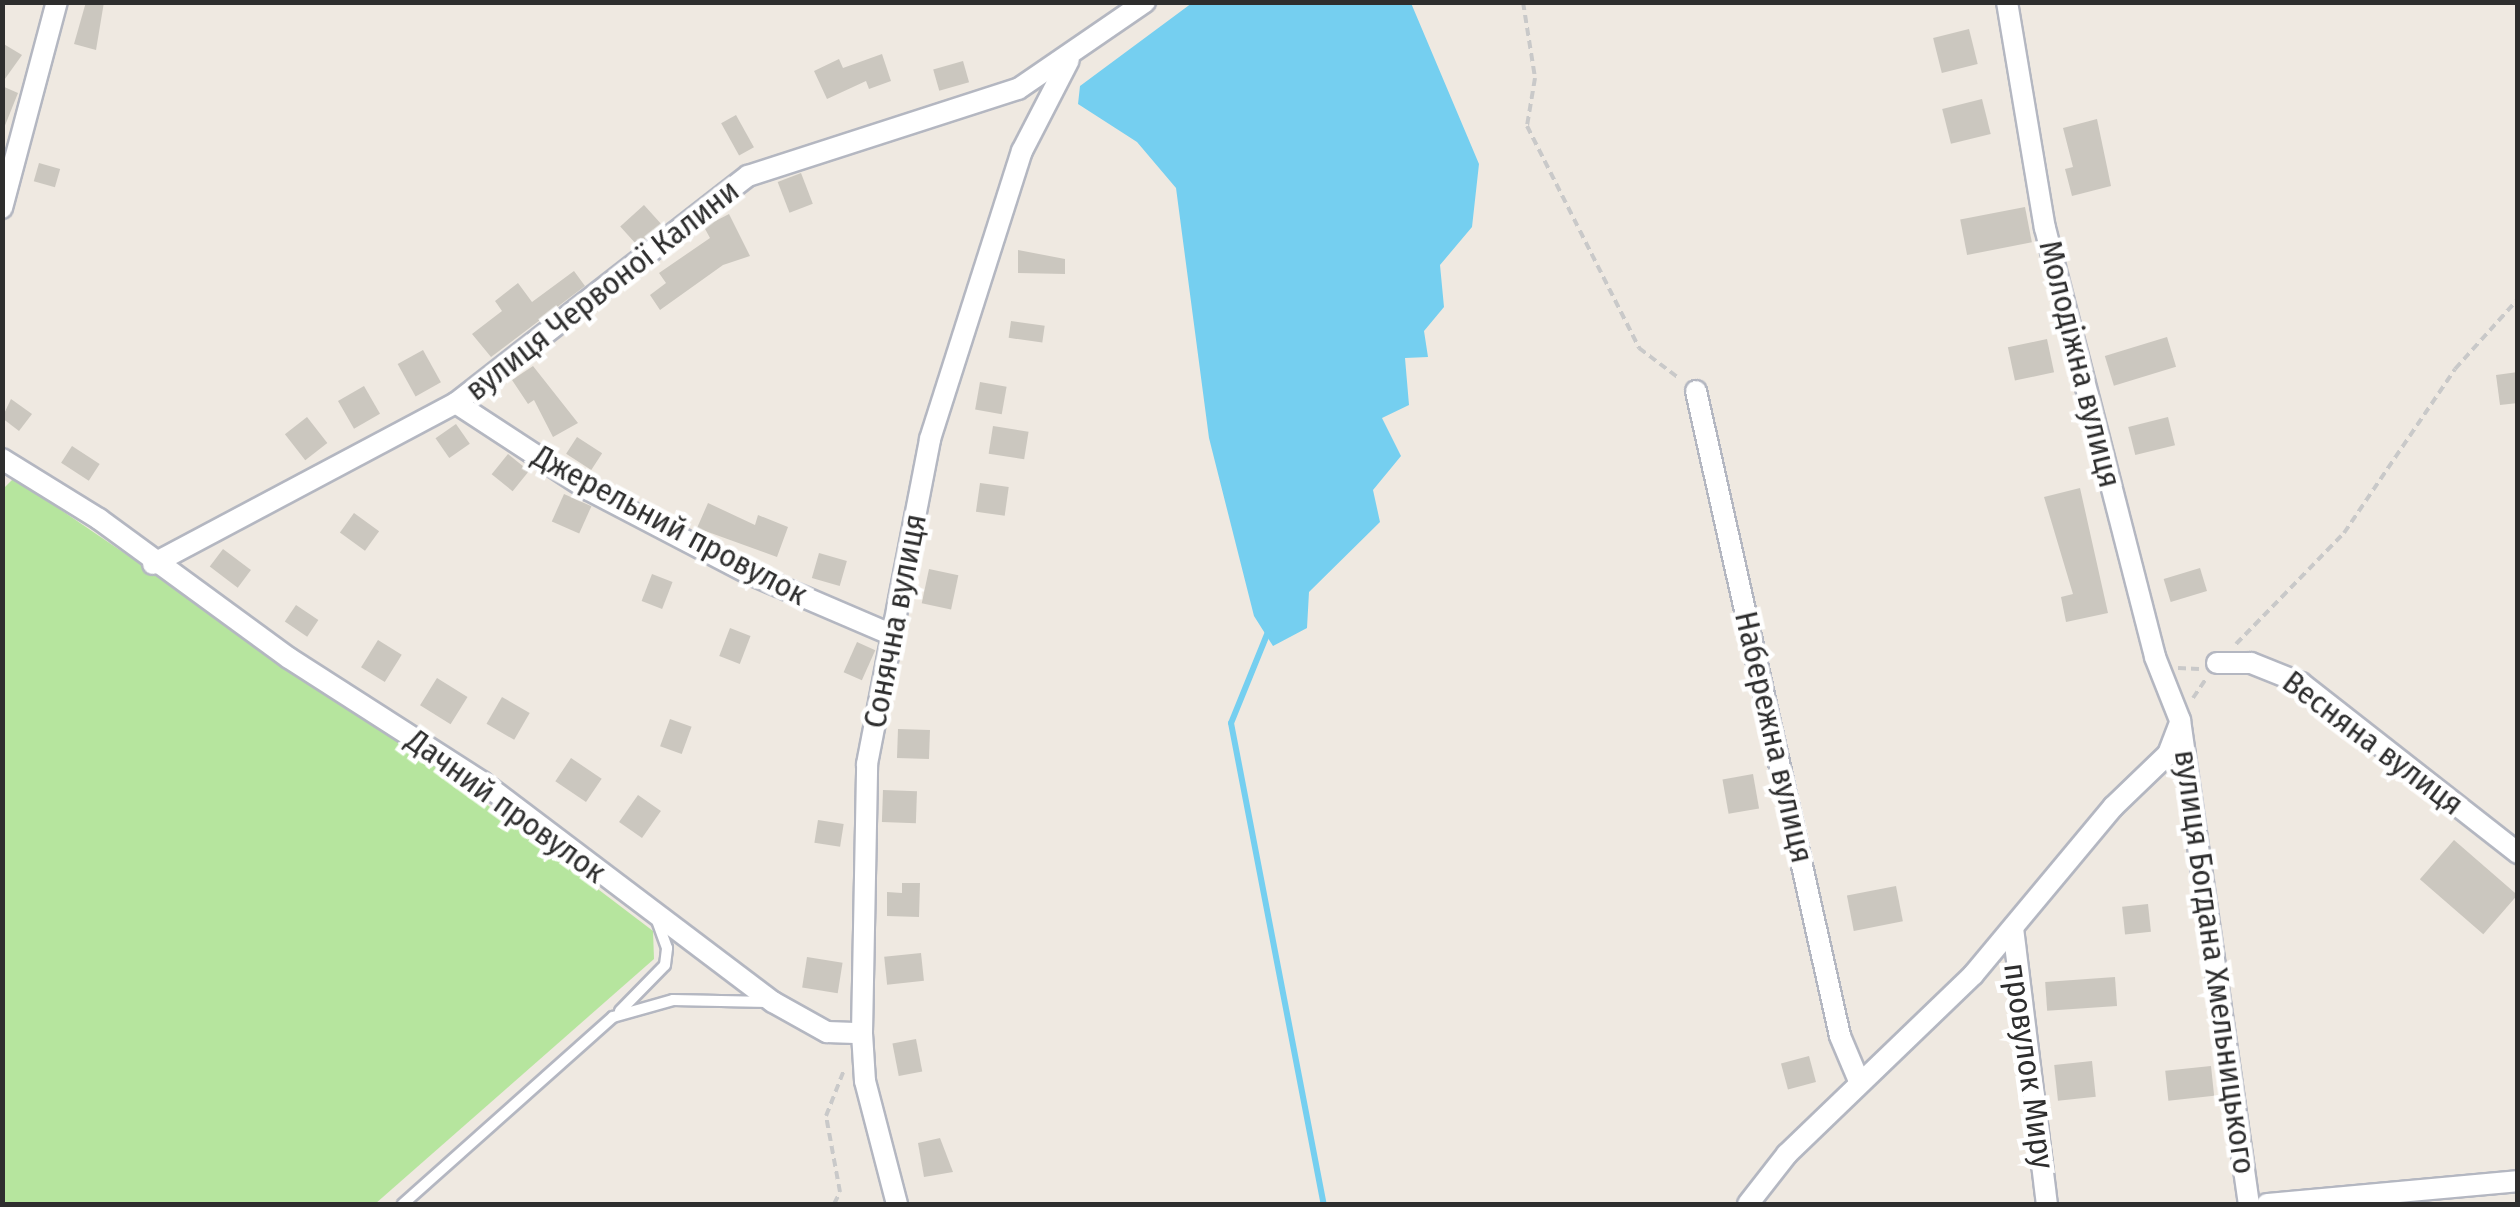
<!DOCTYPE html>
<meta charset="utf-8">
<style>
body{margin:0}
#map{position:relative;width:2520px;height:1207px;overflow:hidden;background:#efe9e1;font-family:"Fira Sans Condensed",sans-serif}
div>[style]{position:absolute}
.green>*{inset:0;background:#b6e59e}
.water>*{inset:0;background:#75cff0}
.stream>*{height:6px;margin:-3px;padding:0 3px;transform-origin:3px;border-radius:3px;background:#75cff0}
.building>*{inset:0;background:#cbc7bf;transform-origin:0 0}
.path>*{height:4px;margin-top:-2px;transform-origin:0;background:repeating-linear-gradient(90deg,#c9c9c9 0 8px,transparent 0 13px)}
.roads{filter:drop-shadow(2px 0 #b4b7c1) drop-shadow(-2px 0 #b4b7c1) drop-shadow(0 2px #b4b7c1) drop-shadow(0 -2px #b4b7c1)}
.lane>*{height:10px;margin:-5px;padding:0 5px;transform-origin:5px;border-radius:5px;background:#fff}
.street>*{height:20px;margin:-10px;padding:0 10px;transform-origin:10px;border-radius:10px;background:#fff}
span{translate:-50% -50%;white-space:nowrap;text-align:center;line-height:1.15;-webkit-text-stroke:9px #fff;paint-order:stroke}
.street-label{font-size:32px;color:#2e2e2e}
.frame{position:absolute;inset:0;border:5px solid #2e2e2e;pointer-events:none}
</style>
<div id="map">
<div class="green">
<i style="clip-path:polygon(14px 478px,427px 759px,653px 931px,654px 959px,375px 1204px,3px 1204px,2px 490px)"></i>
</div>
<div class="water">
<i style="clip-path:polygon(1192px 3px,1411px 3px,1479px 164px,1472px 227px,1440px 265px,1444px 307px,1424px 331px,1428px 357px,1405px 358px,1409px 405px,1382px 418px,1401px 456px,1373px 490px,1380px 522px,1309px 592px,1307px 628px,1273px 646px,1254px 616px,1209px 438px,1176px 188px,1137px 142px,1078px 104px,1080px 86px)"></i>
</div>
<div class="stream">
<i style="left:1268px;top:632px;width:98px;rotate:112.1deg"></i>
<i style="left:1231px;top:723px;width:490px;rotate:79.1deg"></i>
</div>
<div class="building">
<i style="clip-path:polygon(86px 2px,104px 2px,96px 50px,74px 44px)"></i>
<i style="left:1969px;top:29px;width:36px;height:37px;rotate:76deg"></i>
<i style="clip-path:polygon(2px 43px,22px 55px,2px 83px)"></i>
<i style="clip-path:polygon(882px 54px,891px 81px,869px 89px,866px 81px,827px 99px,814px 71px,839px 59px,843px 68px)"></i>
<i style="left:963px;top:61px;width:22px;height:31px;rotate:74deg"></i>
<i style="clip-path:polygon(2px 86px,18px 93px,2px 133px)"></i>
<i style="left:1982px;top:99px;width:36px;height:41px;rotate:76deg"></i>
<i style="left:736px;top:115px;width:37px;height:17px;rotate:61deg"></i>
<i style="clip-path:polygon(2097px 119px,2111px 186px,2072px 196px,2065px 169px,2073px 167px,2063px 128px)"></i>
<i style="left:39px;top:163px;width:22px;height:19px;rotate:16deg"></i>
<i style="left:801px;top:173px;width:33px;height:25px;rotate:69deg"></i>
<i style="left:644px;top:205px;width:27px;height:32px;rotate:48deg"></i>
<i style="left:2025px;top:207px;width:36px;height:66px;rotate:79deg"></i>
<i style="clip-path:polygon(729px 214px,750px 256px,723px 265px,660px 310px,650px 295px,666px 283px,659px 273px,710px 238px,704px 227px)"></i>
<i style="clip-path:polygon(1018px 250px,1065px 259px,1065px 274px,1018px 273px)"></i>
<i style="clip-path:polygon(574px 271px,585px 286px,491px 357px,472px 334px,502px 311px,495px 301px,518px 283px,532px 302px)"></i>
<i style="left:1011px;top:321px;width:34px;height:17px;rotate:8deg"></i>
<i style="left:2167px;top:337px;width:31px;height:65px;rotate:73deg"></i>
<i style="left:2047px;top:339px;width:34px;height:40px;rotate:78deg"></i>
<i style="left:423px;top:350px;width:37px;height:29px;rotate:61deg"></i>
<i style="clip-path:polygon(533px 366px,578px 423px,553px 437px,534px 400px,528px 404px,512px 380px)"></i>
<i style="clip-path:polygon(2518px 372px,2518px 403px,2500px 405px,2496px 375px)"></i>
<i style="left:980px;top:382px;width:27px;height:28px;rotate:10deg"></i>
<i style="left:364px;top:386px;width:32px;height:30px;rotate:60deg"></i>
<i style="clip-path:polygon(11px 399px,32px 414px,19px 431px,2px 418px)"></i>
<i style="left:307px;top:417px;width:33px;height:28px;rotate:52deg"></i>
<i style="left:2168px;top:417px;width:29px;height:41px;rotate:76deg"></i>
<i style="left:456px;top:424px;width:24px;height:25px;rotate:55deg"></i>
<i style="left:993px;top:426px;width:36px;height:28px;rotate:9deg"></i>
<i style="left:577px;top:437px;width:30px;height:20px;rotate:33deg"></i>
<i style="left:72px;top:446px;width:33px;height:20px;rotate:33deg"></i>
<i style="left:508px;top:454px;width:27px;height:26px;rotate:39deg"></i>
<i style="left:980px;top:483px;width:29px;height:29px;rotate:8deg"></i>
<i style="clip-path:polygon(2080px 488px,2108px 613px,2066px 622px,2061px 597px,2073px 594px,2044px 497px)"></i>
<i style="left:564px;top:494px;width:30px;height:30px;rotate:24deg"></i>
<i style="clip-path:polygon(708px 503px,755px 525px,758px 515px,788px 527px,777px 557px,697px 528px)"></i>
<i style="left:354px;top:513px;width:31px;height:24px;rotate:36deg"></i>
<i style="left:223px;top:549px;width:35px;height:22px;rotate:37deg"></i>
<i style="left:819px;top:553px;width:29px;height:26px;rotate:16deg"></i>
<i style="left:2200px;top:568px;width:24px;height:38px;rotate:73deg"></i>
<i style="left:929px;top:569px;width:30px;height:35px;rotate:12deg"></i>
<i style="left:652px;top:574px;width:22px;height:29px;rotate:21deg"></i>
<i style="left:296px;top:605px;width:27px;height:20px;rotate:34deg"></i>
<i style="left:730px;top:628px;width:22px;height:30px;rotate:21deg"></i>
<i style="left:378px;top:640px;width:28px;height:32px;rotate:32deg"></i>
<i style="left:857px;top:642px;width:20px;height:33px;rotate:24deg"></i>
<i style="left:437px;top:678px;width:36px;height:32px;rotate:32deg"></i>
<i style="left:502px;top:697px;width:32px;height:31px;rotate:30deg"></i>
<i style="left:670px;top:719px;width:23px;height:29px;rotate:20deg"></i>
<i style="left:898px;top:729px;width:32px;height:29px;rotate:2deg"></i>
<i style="left:571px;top:758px;width:37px;height:28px;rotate:34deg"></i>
<i style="left:1753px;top:774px;width:35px;height:31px;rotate:80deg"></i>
<i style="left:883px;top:790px;width:34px;height:32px;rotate:2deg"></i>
<i style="left:638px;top:795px;width:28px;height:33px;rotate:35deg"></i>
<i style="left:818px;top:820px;width:26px;height:23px;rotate:9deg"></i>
<i style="left:2454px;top:840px;width:84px;height:52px;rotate:41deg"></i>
<i style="clip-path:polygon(902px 883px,920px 883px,919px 917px,887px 916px,887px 892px,902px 893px)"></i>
<i style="left:1896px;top:886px;width:36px;height:50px;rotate:79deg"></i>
<i style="left:2148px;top:904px;width:28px;height:26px;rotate:84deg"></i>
<i style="left:921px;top:953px;width:28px;height:37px;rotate:84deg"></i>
<i style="left:807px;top:957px;width:36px;height:31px;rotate:9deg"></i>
<i style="left:2115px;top:977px;width:29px;height:70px;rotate:86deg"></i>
<i style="left:916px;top:1039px;width:33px;height:24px;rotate:79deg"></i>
<i style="left:1809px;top:1056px;width:27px;height:29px;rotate:75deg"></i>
<i style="left:2092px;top:1061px;width:36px;height:38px;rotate:84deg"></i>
<i style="left:2211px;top:1066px;width:30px;height:46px;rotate:84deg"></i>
<i style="clip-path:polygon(940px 1138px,953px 1172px,924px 1177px,918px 1143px)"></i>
</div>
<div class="path">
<i style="left:1523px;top:2px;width:77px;rotate:81deg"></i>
<i style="left:1535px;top:78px;width:49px;rotate:99.5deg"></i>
<i style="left:1527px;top:126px;width:249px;rotate:63.2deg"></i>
<i style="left:1639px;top:348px;width:51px;rotate:37.1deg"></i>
<i style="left:2236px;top:644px;width:155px;rotate:-45.8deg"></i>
<i style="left:2344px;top:533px;width:198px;rotate:-55.9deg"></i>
<i style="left:2455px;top:369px;width:94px;rotate:-48deg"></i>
<i style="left:2178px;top:668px;width:21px;rotate:3deg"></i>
<i style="left:2193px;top:698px;width:25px;rotate:-56deg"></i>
<i style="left:834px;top:1204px;width:13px;rotate:-63deg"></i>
<i style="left:840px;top:1192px;width:77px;rotate:-100.4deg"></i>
<i style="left:826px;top:1116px;width:49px;rotate:-68.6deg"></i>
</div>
<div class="roads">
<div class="lane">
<i style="left:620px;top:1011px;width:64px;rotate:-45.6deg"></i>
<i style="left:665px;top:965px;width:17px;rotate:-83deg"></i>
<i style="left:667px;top:948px;width:27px;rotate:-110deg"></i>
<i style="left:403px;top:1204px;width:281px;rotate:-41.7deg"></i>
<i style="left:613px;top:1017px;width:62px;rotate:-15.8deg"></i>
<i style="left:673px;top:1000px;width:95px;rotate:1.2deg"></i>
</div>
<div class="street">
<i style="left:2007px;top:2px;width:229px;rotate:80.5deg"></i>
<i style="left:2045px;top:228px;width:443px;rotate:75.6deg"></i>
<i style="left:2155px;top:657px;width:68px;rotate:68.4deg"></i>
<i style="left:2180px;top:720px;width:489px;rotate:81.9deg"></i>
<i style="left:2px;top:208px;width:213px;rotate:-75.1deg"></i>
<i style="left:1696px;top:391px;width:661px;rotate:77.41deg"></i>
<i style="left:1840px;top:1036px;width:49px;rotate:67.1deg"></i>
<i style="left:456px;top:403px;width:159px;rotate:33.2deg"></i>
<i style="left:589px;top:490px;width:182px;rotate:27.6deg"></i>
<i style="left:750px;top:574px;width:155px;rotate:23.2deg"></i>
<i style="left:2px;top:459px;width:114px;rotate:31.7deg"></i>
<i style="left:99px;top:519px;width:235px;rotate:36.2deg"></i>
<i style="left:289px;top:658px;width:229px;rotate:32.7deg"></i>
<i style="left:482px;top:782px;width:365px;rotate:37.1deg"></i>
<i style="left:773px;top:1002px;width:62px;rotate:29.1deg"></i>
<i style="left:827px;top:1032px;width:35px;rotate:2deg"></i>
<i style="left:153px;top:564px;width:343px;rotate:-28deg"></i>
<i style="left:456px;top:403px;width:370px;rotate:-37.9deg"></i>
<i style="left:748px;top:176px;width:284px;rotate:-17.9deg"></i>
<i style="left:1018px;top:89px;width:154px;rotate:-34.4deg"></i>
<i style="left:2217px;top:663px;width:34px"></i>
<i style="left:2251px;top:663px;width:54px;rotate:21.8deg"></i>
<i style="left:2301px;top:683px;width:276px;rotate:38.1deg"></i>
<i style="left:2013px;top:928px;width:278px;rotate:83deg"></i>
<i style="left:897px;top:1204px;width:127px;rotate:-104.6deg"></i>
<i style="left:865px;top:1081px;width:48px;rotate:-93.6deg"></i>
<i style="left:862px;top:1033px;width:269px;rotate:-88.9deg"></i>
<i style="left:867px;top:764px;width:331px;rotate:-79deg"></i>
<i style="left:930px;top:439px;width:302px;rotate:-72.3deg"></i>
<i style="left:1022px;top:151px;width:102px;rotate:-62.7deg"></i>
<i style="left:1748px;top:1204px;width:63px;rotate:-52deg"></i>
<i style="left:1787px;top:1154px;width:258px;rotate:-43.9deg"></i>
<i style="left:1973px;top:975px;width:219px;rotate:-50.2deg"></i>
<i style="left:2113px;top:807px;width:76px;rotate:-43.9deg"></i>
<i style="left:2168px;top:754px;width:34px;rotate:-69deg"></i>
<i style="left:2267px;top:1204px;width:252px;rotate:-5.2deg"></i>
</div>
</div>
<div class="street-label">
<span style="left:602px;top:290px;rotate:-38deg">вулиця Червоної Калини</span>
<span style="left:2080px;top:364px;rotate:76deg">Молодіжна вулиця</span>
<span style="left:670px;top:525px;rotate:28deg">Джерельний провулок</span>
<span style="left:895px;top:621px;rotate:-79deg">Сонячна вулиця</span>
<span style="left:1774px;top:737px;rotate:77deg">Набережна вулиця</span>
<span style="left:2373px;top:743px;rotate:37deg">Весняна вулиця</span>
<span style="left:506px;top:806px;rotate:36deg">Дачний провулок</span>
<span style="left:2215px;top:962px;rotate:82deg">вулиця Богдана Хмельницького</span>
<span style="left:2029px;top:1066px;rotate:82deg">провулок Миру</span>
</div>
<div class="frame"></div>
</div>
